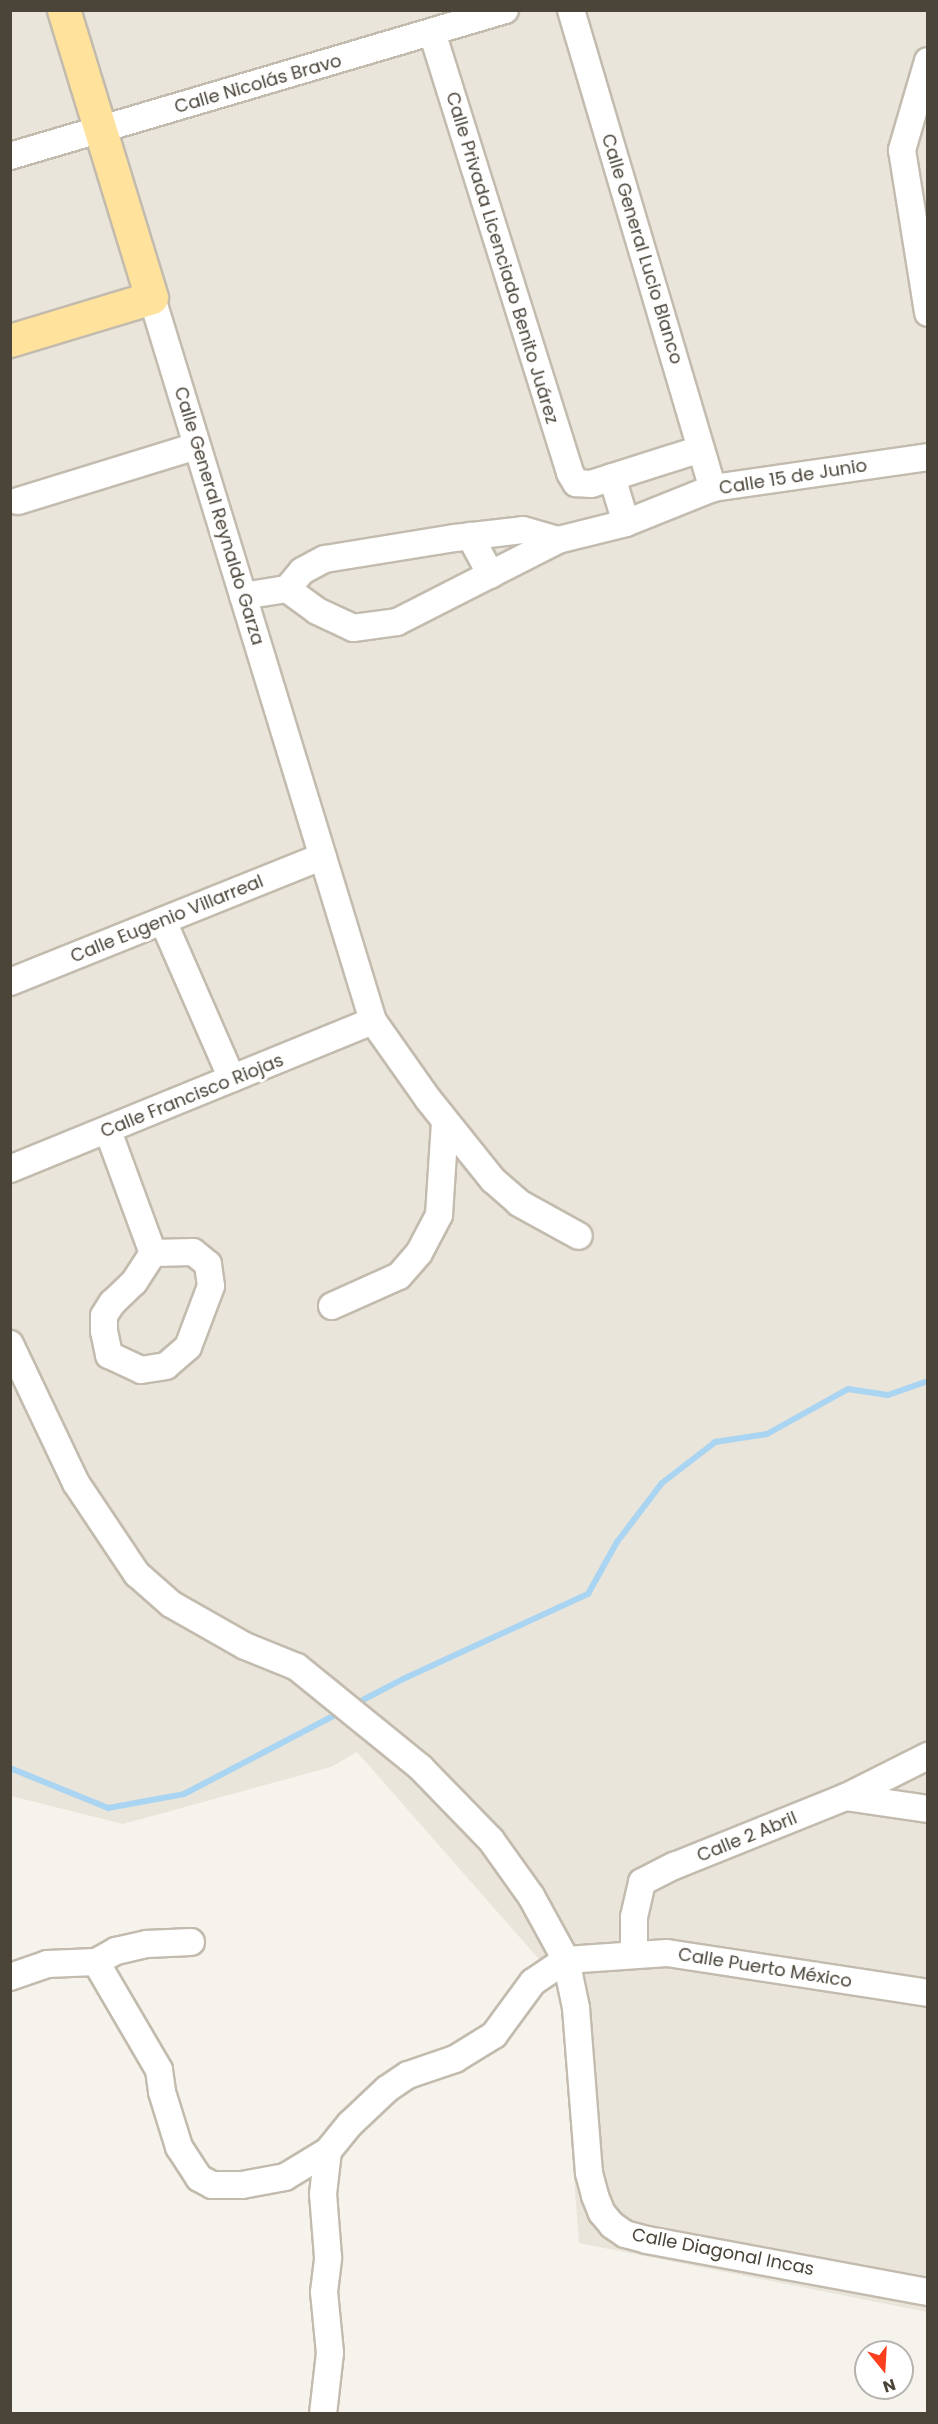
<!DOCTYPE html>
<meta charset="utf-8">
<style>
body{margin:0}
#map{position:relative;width:938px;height:2424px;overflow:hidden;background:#f6f3ec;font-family:Poppins,sans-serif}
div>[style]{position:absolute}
.residential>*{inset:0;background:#eae5da}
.stream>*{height:6px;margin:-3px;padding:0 3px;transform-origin:3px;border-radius:3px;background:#a9d4f2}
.roads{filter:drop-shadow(2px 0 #c2bbae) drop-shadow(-2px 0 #c2bbae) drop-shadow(0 2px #c2bbae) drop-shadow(0 -2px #c2bbae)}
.minor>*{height:26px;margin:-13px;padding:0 13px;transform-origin:13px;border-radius:13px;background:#fff}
.major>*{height:32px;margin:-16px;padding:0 16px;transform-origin:16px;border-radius:16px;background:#ffe39c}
span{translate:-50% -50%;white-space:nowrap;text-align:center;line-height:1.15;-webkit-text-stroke:6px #fff;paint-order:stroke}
.street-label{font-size:18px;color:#4b4439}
.frame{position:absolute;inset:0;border:12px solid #4b4439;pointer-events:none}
.north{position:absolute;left:854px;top:2340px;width:60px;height:60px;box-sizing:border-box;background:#fff;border:2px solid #b7b4b0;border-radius:50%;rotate:162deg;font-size:16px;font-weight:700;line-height:24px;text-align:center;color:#4b4439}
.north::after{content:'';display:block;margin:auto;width:21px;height:27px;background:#fc3f1d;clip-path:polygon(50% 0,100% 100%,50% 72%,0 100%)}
</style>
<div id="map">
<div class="residential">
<i style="clip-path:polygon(10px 11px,927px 11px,927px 2312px,579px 2243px,559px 1982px,357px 1752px,331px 1767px,123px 1824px,11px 1796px)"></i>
</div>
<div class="stream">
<i style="left:355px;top:1704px;width:54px;rotate:-27.5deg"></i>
<i style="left:403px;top:1679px;width:204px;rotate:-24.7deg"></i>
<i style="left:588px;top:1594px;width:60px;rotate:-60.9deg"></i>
<i style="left:617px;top:1542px;width:74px;rotate:-52.7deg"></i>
<i style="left:662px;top:1483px;width:67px;rotate:-37.7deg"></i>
<i style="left:715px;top:1442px;width:53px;rotate:-8.7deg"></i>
<i style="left:767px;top:1434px;width:93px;rotate:-29.1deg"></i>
<i style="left:848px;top:1389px;width:40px;rotate:8.5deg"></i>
<i style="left:888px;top:1395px;width:42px;rotate:-19.3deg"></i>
<i style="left:10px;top:1768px;width:106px;rotate:22.2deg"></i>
<i style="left:108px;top:1808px;width:77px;rotate:-10.4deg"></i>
<i style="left:184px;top:1794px;width:177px;rotate:-27.6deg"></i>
</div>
<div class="roads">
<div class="minor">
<i style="left:571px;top:10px;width:499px;rotate:73.5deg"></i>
<i style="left:432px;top:32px;width:462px;rotate:72.6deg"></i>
<i style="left:570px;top:473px;width:12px;rotate:59deg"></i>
<i style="left:576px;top:483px;width:15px;rotate:4deg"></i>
<i style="left:591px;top:484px;width:115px;rotate:-17.7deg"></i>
<i style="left:928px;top:61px;width:93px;rotate:106.3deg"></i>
<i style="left:902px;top:150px;width:165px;rotate:80.9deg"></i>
<i style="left:10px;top:156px;width:516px;rotate:-16.43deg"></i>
<i style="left:152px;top:298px;width:756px;rotate:73deg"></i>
<i style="left:373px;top:1021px;width:95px;rotate:54.8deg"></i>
<i style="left:428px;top:1099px;width:104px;rotate:51.3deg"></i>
<i style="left:493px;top:1180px;width:35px;rotate:41deg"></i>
<i style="left:519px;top:1203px;width:68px;rotate:28.8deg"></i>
<i style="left:612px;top:477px;width:48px;rotate:73.1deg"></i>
<i style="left:18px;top:501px;width:187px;rotate:-17.1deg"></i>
<i style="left:470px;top:536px;width:44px;rotate:61.7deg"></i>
<i style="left:287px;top:589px;width:37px;rotate:36deg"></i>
<i style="left:317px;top:611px;width:40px;rotate:25deg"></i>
<i style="left:353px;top:628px;width:44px;rotate:-7.8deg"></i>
<i style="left:397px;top:622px;width:181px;rotate:-27deg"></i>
<i style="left:243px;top:596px;width:45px;rotate:-9deg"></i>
<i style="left:287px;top:589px;width:23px;rotate:-50deg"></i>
<i style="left:302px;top:571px;width:26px;rotate:-28deg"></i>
<i style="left:325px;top:559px;width:132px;rotate:-9.2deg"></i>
<i style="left:455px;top:538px;width:68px;rotate:-6.7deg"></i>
<i style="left:523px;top:530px;width:36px;rotate:16deg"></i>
<i style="left:558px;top:540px;width:70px;rotate:-14deg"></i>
<i style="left:626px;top:523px;width:94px;rotate:-21.9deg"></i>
<i style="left:713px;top:488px;width:217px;rotate:-8.2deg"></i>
<i style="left:163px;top:921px;width:172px;rotate:66.4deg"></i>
<i style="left:10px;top:982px;width:337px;rotate:-21.9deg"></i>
<i style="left:108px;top:1131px;width:130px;rotate:69.8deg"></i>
<i style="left:153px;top:1253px;width:35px;rotate:123deg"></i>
<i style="left:134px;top:1282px;width:30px;rotate:136deg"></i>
<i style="left:112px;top:1303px;width:15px;rotate:122deg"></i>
<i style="left:104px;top:1316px;width:15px;rotate:90deg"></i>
<i style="left:104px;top:1331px;width:25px;rotate:78deg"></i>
<i style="left:109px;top:1355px;width:35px;rotate:25deg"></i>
<i style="left:141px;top:1370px;width:25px;rotate:-9deg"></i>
<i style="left:166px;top:1366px;width:29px;rotate:-41deg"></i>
<i style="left:188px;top:1347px;width:65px;rotate:-69.3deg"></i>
<i style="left:211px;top:1286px;width:22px;rotate:-98deg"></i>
<i style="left:208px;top:1264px;width:19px;rotate:-141deg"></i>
<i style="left:193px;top:1252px;width:40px;rotate:178.6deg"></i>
<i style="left:10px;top:1169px;width:392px;rotate:-22.2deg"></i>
<i style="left:332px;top:1306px;width:73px;rotate:-24.1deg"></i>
<i style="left:399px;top:1276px;width:30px;rotate:-49deg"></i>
<i style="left:419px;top:1253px;width:43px;rotate:-62.2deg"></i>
<i style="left:439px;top:1215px;width:94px;rotate:-86.3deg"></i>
<i style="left:10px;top:1344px;width:154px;rotate:64.6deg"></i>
<i style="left:76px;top:1483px;width:110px;rotate:56.2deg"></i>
<i style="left:137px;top:1574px;width:45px;rotate:41.4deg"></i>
<i style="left:171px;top:1604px;width:85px;rotate:29.6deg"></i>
<i style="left:245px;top:1646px;width:56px;rotate:22deg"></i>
<i style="left:297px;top:1667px;width:159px;rotate:39.1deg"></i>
<i style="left:420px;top:1767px;width:102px;rotate:45.8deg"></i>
<i style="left:491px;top:1840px;width:69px;rotate:54.5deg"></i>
<i style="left:531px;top:1896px;width:73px;rotate:61.3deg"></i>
<i style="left:566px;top:1960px;width:49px;rotate:78.2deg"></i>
<i style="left:576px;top:2008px;width:166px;rotate:85.5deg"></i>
<i style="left:589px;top:2173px;width:24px;rotate:75deg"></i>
<i style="left:595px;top:2196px;width:18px;rotate:68deg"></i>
<i style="left:602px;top:2213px;width:16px;rotate:50deg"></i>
<i style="left:612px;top:2225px;width:16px;rotate:35deg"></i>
<i style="left:625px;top:2234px;width:23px;rotate:15deg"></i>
<i style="left:647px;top:2240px;width:286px;rotate:10.5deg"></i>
<i style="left:846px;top:1797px;width:83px;rotate:8.3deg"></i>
<i style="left:634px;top:1955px;width:38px;rotate:-90deg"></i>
<i style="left:634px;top:1917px;width:36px;rotate:-77deg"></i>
<i style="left:642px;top:1882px;width:36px;rotate:-27deg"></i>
<i style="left:674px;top:1866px;width:185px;rotate:-21.9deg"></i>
<i style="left:846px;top:1797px;width:92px;rotate:-26.6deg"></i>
<i style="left:96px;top:1962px;width:125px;rotate:59.7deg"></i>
<i style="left:159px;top:2070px;width:22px;rotate:82deg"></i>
<i style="left:162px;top:2092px;width:58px;rotate:72.8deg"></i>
<i style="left:179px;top:2147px;width:37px;rotate:57deg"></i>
<i style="left:199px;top:2178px;width:15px;rotate:28deg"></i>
<i style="left:212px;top:2185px;width:30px"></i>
<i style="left:242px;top:2185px;width:44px;rotate:-10.5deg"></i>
<i style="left:285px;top:2177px;width:50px;rotate:-31.2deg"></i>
<i style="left:10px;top:1977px;width:39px;rotate:-19deg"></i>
<i style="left:47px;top:1964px;width:49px;rotate:-2.3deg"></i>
<i style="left:96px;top:1962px;width:23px;rotate:-29deg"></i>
<i style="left:116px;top:1951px;width:32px;rotate:-13deg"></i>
<i style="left:147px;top:1944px;width:44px;rotate:-2.6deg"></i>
<i style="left:323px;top:2414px;width:61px;rotate:-83.5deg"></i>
<i style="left:330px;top:2353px;width:61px;rotate:-95.6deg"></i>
<i style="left:324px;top:2292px;width:35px;rotate:-83deg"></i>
<i style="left:328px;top:2257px;width:63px;rotate:-94.5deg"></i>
<i style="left:323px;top:2194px;width:43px;rotate:-83.4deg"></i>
<i style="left:328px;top:2151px;width:35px;rotate:-51deg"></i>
<i style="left:350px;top:2124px;width:51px;rotate:-43.4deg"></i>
<i style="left:387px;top:2089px;width:25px;rotate:-34deg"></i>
<i style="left:408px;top:2075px;width:50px;rotate:-18.8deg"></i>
<i style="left:455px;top:2059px;width:46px;rotate:-31.6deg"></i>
<i style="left:494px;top:2035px;width:66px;rotate:-53.7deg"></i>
<i style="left:533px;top:1982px;width:40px;rotate:-34deg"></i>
<i style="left:566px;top:1960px;width:101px;rotate:-4deg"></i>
<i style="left:667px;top:1953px;width:264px;rotate:8.7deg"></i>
</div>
<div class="major">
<i style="left:10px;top:341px;width:148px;rotate:-16.8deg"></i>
<i style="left:152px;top:298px;width:301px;rotate:-107deg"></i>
</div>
</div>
<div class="street-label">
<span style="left:258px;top:84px;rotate:-16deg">Calle Nicolás Bravo</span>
<span style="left:642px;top:249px;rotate:73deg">Calle General Lucio Blanco</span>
<span style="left:502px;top:258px;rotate:73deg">Calle Privada Licenciado Benito Juárez</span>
<span style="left:793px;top:477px;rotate:-9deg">Calle 15 de Junio</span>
<span style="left:219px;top:516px;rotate:73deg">Calle General Reynaldo Garza</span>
<span style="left:167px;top:919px;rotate:-22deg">Calle Eugenio Villarreal</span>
<span style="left:192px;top:1096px;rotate:-22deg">Calle Francisco Riojas</span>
<span style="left:747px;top:1837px;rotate:-22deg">Calle 2 Abril</span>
<span style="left:765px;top:1968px;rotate:9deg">Calle Puerto México</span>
<span style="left:723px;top:2252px;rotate:11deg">Calle Diagonal Incas</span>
</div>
<div class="frame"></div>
<div class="north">N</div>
</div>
